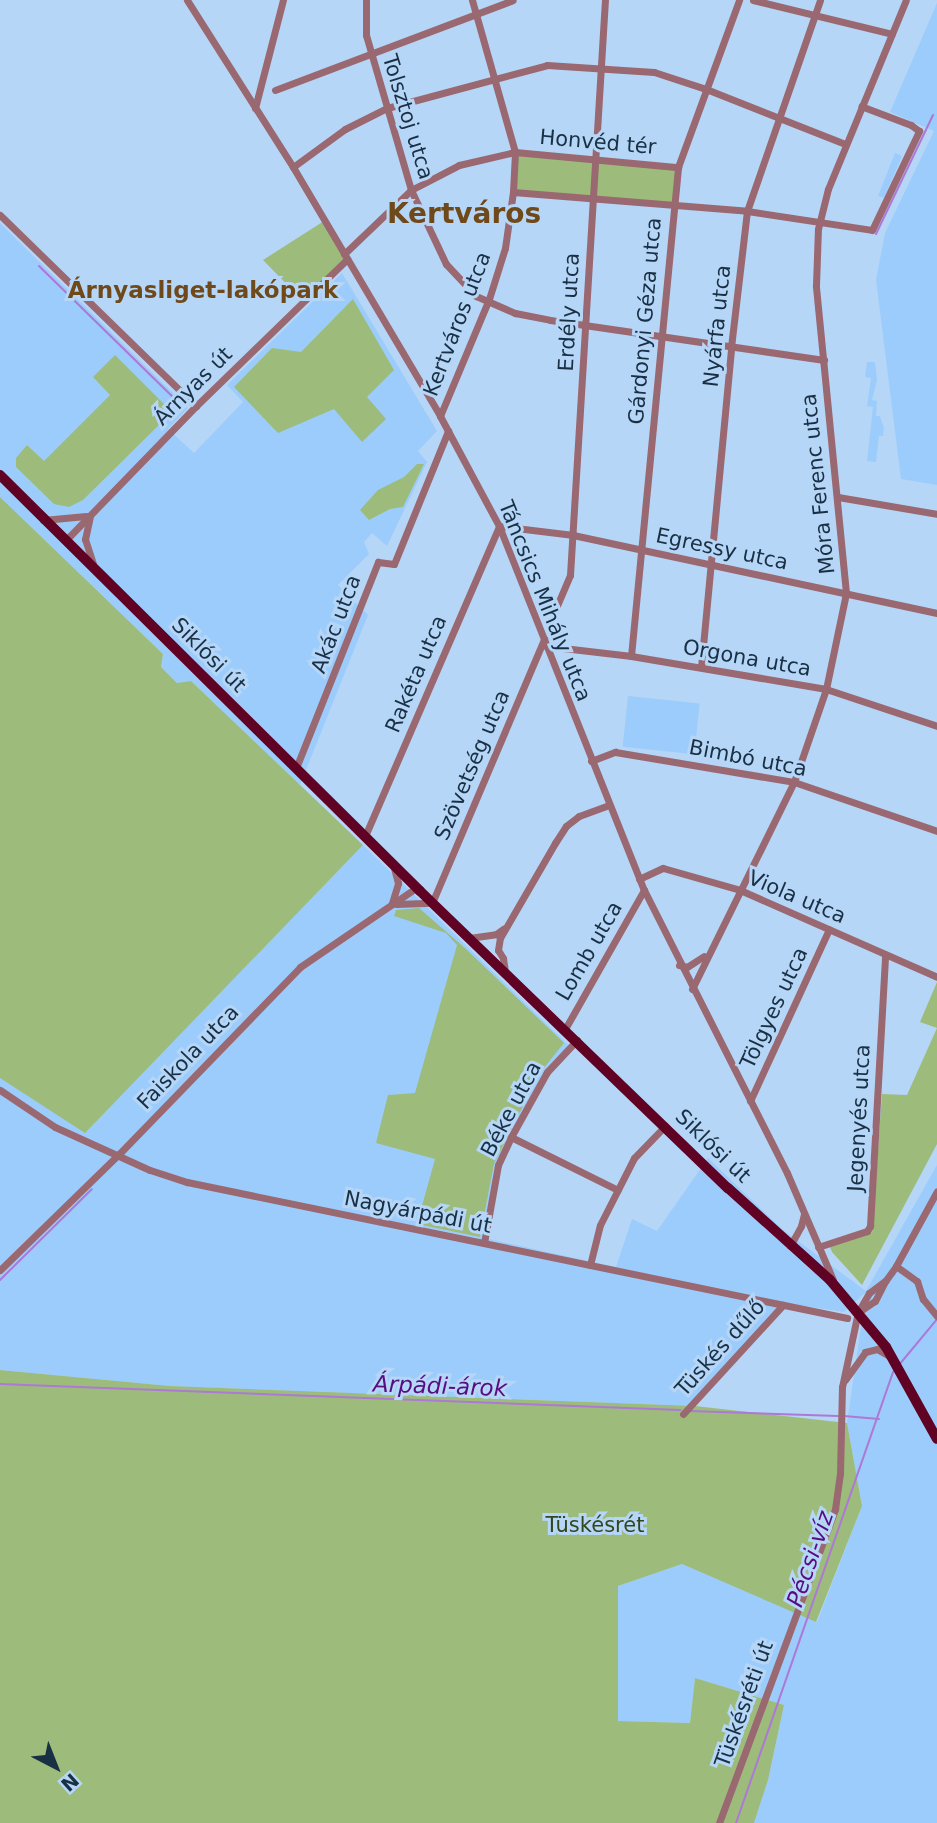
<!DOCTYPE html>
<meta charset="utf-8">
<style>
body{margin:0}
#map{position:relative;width:937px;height:1823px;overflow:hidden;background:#b6d6f7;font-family:"DejaVu Sans",sans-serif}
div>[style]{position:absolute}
.built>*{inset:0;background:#9cccfb;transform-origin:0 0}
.green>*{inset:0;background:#9dbc7b;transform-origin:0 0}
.stream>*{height:2px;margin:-1px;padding:0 1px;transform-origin:1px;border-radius:1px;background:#ad78d6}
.minor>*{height:7px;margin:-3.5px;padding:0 3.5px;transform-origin:3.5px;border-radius:3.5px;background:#9a6870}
.major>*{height:10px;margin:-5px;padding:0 5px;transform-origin:5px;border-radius:5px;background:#5f0224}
span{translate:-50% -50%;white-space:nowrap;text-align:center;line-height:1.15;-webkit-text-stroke:6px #b6d6f7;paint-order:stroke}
.street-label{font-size:21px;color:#192f44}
.park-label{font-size:21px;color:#33451b}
.neighbourhood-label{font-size:23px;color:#6f491a;font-weight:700}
.water-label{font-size:23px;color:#580c81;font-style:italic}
.district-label{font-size:28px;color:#6f491a;font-weight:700}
.north{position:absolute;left:21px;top:1732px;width:70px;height:70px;-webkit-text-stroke:5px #b6d6f7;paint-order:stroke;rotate:138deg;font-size:19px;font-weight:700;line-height:28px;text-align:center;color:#192f44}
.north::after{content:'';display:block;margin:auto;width:24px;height:32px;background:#192f44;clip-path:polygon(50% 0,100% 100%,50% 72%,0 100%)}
</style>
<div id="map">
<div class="built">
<i style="clip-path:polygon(937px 3px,937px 485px,901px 479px,876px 280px,885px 233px,934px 131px,890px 112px)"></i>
<i style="clip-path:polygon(895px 153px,902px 156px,884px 198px,878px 196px)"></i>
<i style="clip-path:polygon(0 223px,188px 408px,168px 429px,194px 453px,243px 402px,227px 385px,342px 273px,437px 431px,418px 451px,427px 462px,387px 546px,372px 533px,364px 542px,369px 554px,338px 585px,368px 615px,300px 785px,191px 681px,178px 684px,161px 667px,163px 654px,0 497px)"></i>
<i style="clip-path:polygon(867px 362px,875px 362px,877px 380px,872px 400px,877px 401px,876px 416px,880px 416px,884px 428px,883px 436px,879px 436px,876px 462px,867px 461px,873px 407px,867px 406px,871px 378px,865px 377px)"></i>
<i style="left:628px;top:696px;width:72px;height:51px;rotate:6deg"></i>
<i style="clip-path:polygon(363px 845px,569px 1046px,547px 1072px,498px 1165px,484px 1238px,616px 1267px,632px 1219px,657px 1231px,708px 1158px,783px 1230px,866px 1291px,937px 1165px,937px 1823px,754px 1823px,768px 1780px,784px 1705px,695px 1678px,690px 1723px,617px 1721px,618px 1586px,682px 1564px,817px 1622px,862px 1506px,847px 1423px,866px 1292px,844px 1312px,786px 1303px,695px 1406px,170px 1386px,0 1370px,0 1038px,85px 1132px)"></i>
</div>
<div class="green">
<i style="left:515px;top:152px;width:164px;height:40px;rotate:5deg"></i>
<i style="clip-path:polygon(324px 221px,347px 259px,303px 301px,263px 260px)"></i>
<i style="clip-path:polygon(353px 299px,394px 370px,367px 397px,386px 419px,362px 442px,334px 409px,278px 433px,234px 387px,272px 348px,301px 352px)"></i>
<i style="clip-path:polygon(115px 355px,172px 412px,83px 500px,69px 507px,54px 504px,16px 467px,16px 458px,27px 445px,44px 461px,110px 395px,93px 377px)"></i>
<i style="clip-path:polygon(417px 464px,424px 464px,403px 507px,390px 509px,369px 520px,360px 510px,378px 490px,404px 477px)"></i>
<i style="clip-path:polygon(0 497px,163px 654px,161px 667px,177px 683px,191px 681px,363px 845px,85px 1133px,0 1078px)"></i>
<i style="clip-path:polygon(419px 908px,466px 949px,564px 1043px,539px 1074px,494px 1164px,480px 1237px,417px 1224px,435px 1159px,376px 1143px,388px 1095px,415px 1093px,457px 945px,446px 933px,394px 916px,396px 910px)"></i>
<i style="clip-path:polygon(937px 982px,937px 1144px,862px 1285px,832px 1252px,830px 1247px,872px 1233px,882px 1094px,907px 1095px,937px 1028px,920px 1022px)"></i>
<i style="clip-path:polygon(0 1370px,170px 1386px,695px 1406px,847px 1423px,862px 1506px,816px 1622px,682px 1564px,618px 1586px,618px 1721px,690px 1723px,695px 1678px,784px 1705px,768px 1780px,754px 1823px,0 1823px)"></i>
</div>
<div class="stream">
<i style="left:876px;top:234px;width:132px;rotate:-64.4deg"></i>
<i style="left:39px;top:266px;width:197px;rotate:44.4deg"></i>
<i style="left:0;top:1280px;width:129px;rotate:-44.7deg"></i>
<i style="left:899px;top:1365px;width:60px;rotate:-50.4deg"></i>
<i style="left:0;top:1384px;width:681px;rotate:2.19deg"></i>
<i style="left:690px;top:1411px;width:148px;rotate:1.9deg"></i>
<i style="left:844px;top:1416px;width:35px;rotate:5deg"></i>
<i style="left:736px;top:1823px;width:478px;rotate:-70.8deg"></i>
</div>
<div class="minor">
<i style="left:187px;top:0;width:198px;rotate:57.6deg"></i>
<i style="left:293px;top:167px;width:289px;rotate:59.4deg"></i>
<i style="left:440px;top:416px;width:125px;rotate:61.8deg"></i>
<i style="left:499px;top:526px;width:392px;rotate:68.3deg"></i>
<i style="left:644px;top:890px;width:317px;rotate:63.2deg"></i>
<i style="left:787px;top:1173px;width:116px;rotate:66.7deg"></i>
<i style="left:366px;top:0;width:35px;rotate:90deg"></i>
<i style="left:366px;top:35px;width:161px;rotate:73.8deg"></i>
<i style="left:411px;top:190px;width:82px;rotate:64.7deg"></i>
<i style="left:446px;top:264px;width:44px;rotate:46.8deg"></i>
<i style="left:476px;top:296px;width:43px;rotate:23.6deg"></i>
<i style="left:515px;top:313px;width:36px;rotate:11deg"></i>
<i style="left:550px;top:320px;width:277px;rotate:8.3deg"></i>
<i style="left:753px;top:0;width:143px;rotate:13.7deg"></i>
<i style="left:275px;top:90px;width:254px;rotate:-20.7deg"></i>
<i style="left:255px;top:108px;width:112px;rotate:-75.5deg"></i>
<i style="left:293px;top:167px;width:64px;rotate:-36.2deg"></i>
<i style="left:345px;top:129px;width:47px;rotate:-26.6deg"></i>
<i style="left:387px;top:108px;width:166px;rotate:-15deg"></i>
<i style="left:547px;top:65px;width:107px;rotate:3.7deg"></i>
<i style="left:654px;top:72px;width:55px;rotate:18.1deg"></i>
<i style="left:706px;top:89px;width:149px;rotate:21.6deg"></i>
<i style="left:513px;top:192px;width:235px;rotate:4.6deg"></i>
<i style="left:747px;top:211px;width:126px;rotate:8.6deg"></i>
<i style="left:872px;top:230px;width:110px;rotate:-64.6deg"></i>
<i style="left:919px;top:131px;width:10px;rotate:-143deg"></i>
<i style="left:911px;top:125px;width:53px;rotate:-159.2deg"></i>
<i style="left:0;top:215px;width:274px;rotate:44.3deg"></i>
<i style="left:344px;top:254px;width:93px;rotate:-43.7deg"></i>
<i style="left:411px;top:190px;width:54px;rotate:-27.5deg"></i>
<i style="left:459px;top:165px;width:57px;rotate:-13.1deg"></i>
<i style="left:515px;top:152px;width:164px;rotate:5.3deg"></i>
<i style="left:440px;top:416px;width:127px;rotate:-67.3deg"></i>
<i style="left:489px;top:299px;width:53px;rotate:-72.6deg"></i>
<i style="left:505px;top:248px;width:57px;rotate:-81.9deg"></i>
<i style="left:513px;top:192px;width:40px;rotate:-87.1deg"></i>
<i style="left:515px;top:152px;width:158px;rotate:-105.8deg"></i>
<i style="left:838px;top:497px;width:100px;rotate:9.7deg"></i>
<i style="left:90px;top:516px;width:24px;rotate:102deg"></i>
<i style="left:85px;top:539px;width:26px;rotate:72deg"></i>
<i style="left:43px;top:520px;width:43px;rotate:-5.3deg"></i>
<i style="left:66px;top:540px;width:187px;rotate:-45.9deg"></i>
<i style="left:196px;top:406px;width:211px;rotate:-44.2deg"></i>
<i style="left:550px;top:622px;width:51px;rotate:-66.9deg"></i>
<i style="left:570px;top:575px;width:576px;rotate:-86.52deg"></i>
<i style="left:546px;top:646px;width:86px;rotate:6.7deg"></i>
<i style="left:631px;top:656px;width:198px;rotate:9.6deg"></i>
<i style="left:826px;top:689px;width:117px;rotate:18.4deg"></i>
<i style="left:631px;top:656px;width:491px;rotate:-84.5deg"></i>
<i style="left:678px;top:167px;width:178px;rotate:-69.9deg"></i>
<i style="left:701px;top:667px;width:321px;rotate:-84.6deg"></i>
<i style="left:731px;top:347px;width:137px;rotate:-83.3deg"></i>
<i style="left:747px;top:211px;width:223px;rotate:-70.9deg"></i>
<i style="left:591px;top:761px;width:26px;rotate:-21deg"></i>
<i style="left:615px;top:752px;width:181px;rotate:9.5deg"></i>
<i style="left:794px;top:782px;width:151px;rotate:18.9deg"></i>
<i style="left:296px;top:768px;width:222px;rotate:-68.3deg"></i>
<i style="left:378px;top:562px;width:16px;rotate:7deg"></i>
<i style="left:394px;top:564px;width:144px;rotate:-67.9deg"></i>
<i style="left:365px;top:836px;width:338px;rotate:-66.6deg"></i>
<i style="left:499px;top:526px;width:75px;rotate:6.9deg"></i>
<i style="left:573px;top:535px;width:372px;rotate:12.1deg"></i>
<i style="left:639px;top:879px;width:26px;rotate:-25deg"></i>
<i style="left:663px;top:868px;width:80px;rotate:15.9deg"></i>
<i style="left:740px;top:890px;width:215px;rotate:23.8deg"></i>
<i style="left:392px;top:903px;width:21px;rotate:-73deg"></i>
<i style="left:398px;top:883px;width:16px;rotate:-105deg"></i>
<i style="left:396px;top:904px;width:36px;rotate:-2deg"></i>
<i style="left:432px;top:903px;width:287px;rotate:-67deg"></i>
<i style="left:469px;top:938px;width:27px;rotate:-8deg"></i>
<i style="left:496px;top:934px;width:9px;rotate:-36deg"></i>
<i style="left:679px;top:965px;width:8px;rotate:14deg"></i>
<i style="left:687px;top:967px;width:20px;rotate:-33deg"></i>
<i style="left:505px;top:971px;width:13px;rotate:-99deg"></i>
<i style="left:503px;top:958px;width:9px;rotate:-122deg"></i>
<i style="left:498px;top:950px;width:12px;rotate:-81deg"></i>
<i style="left:500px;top:938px;width:110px;rotate:-59.9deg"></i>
<i style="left:555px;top:843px;width:20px;rotate:-57deg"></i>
<i style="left:566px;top:826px;width:16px;rotate:-38deg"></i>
<i style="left:579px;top:816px;width:32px;rotate:-20deg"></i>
<i style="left:692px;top:989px;width:231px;rotate:-63.8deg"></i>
<i style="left:794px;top:782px;width:98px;rotate:-71deg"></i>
<i style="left:826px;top:689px;width:98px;rotate:-78.2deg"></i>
<i style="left:846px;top:593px;width:309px;rotate:-95.6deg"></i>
<i style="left:816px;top:285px;width:56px;rotate:-88deg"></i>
<i style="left:818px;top:229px;width:41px;rotate:-76deg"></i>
<i style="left:828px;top:189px;width:204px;rotate:-67.6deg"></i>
<i style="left:565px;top:1029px;width:160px;rotate:-60.4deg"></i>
<i style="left:0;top:1090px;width:66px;rotate:33.9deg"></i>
<i style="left:55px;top:1127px;width:104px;rotate:24.4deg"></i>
<i style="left:150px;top:1170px;width:39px;rotate:18deg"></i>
<i style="left:187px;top:1182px;width:674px;rotate:11.64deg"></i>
<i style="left:750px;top:1101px;width:189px;rotate:-65.3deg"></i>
<i style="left:511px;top:1137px;width:119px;rotate:26.4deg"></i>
<i style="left:484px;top:1243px;width:79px;rotate:-79.8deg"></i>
<i style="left:498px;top:1165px;width:31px;rotate:-65deg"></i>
<i style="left:511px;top:1137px;width:74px;rotate:-61deg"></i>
<i style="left:547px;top:1072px;width:44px;rotate:-46.8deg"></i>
<i style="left:790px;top:1246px;width:23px;rotate:-61deg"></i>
<i style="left:801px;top:1226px;width:12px;rotate:-76deg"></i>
<i style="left:818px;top:1247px;width:52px;rotate:-18.1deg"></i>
<i style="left:867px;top:1231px;width:6px;rotate:-59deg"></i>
<i style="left:870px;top:1226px;width:272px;rotate:-86.8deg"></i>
<i style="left:590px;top:1265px;width:41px;rotate:-76deg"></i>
<i style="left:600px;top:1225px;width:75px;rotate:-63.1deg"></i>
<i style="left:634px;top:1158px;width:45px;rotate:-45.9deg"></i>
<i style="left:896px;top:1266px;width:26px;rotate:36deg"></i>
<i style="left:917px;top:1281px;width:19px;rotate:72deg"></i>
<i style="left:923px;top:1299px;width:22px;rotate:51deg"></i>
<i style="left:0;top:1270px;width:165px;rotate:-44.3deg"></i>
<i style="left:118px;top:1155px;width:262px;rotate:-45.9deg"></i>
<i style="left:300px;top:967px;width:140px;rotate:-34.3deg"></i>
<i style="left:860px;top:1311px;width:18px;rotate:-34deg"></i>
<i style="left:875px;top:1301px;width:22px;rotate:-63deg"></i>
<i style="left:845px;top:1380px;width:34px;rotate:-54deg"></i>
<i style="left:865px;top:1352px;width:12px;rotate:-14deg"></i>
<i style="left:877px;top:1349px;width:14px;rotate:30deg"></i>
<i style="left:683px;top:1414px;width:148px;rotate:-47.5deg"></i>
<i style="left:719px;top:1823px;width:335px;rotate:-69.7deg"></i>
<i style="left:835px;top:1509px;width:35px;rotate:-82deg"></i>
<i style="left:840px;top:1474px;width:87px;rotate:-88.7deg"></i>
<i style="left:842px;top:1387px;width:77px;rotate:-78deg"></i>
<i style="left:858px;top:1312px;width:22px;rotate:-60deg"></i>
<i style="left:869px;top:1293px;width:21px;rotate:-37deg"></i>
<i style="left:886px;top:1280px;width:17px;rotate:-54deg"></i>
<i style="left:896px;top:1266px;width:85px;rotate:-61.3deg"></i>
</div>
<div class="major">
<i style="left:0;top:475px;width:591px;rotate:44.73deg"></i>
<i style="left:420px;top:891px;width:428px;rotate:44deg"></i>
<i style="left:728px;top:1188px;width:137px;rotate:42deg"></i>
<i style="left:830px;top:1280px;width:87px;rotate:50.1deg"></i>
<i style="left:886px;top:1347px;width:105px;rotate:61deg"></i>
</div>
<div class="street-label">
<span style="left:408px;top:117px;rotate:73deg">Tolsztoj utca</span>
<span style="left:598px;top:142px;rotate:5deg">Honvéd tér</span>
<span style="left:569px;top:312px;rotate:-87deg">Erdély utca</span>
<span style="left:645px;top:321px;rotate:-85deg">Gárdonyi Géza utca</span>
<span style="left:457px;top:324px;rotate:-69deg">Kertváros utca</span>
<span style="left:717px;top:326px;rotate:-84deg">Nyárfa utca</span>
<span style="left:193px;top:386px;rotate:-45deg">Árnyas út</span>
<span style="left:818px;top:484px;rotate:-96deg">Móra Ferenc utca</span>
<span style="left:722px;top:549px;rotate:12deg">Egressy utca</span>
<span style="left:545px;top:601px;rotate:68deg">Táncsics Mihály utca</span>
<span style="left:336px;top:624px;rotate:-69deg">Akác utca</span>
<span style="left:209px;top:655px;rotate:45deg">Siklósi út</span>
<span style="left:747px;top:658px;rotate:10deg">Orgona utca</span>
<span style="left:416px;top:674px;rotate:-67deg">Rakéta utca</span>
<span style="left:748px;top:758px;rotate:11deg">Bimbó utca</span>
<span style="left:472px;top:765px;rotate:-67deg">Szövetség utca</span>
<span style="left:797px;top:897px;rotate:23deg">Viola utca</span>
<span style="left:589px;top:951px;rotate:-60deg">Lomb utca</span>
<span style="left:774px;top:1008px;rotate:-65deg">Tölgyes utca</span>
<span style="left:188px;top:1057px;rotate:-46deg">Faiskola utca</span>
<span style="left:511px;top:1109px;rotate:-62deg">Béke utca</span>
<span style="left:859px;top:1118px;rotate:-87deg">Jegenyés utca</span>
<span style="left:713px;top:1146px;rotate:44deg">Siklósi út</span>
<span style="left:418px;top:1212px;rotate:11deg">Nagyárpádi út</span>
<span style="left:720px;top:1348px;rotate:-48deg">Tüskés dűlő</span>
<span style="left:744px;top:1704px;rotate:-70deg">Tüskésréti út</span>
</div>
<div class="park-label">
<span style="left:595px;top:1525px">Tüskésrét</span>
</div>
<div class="neighbourhood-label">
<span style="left:203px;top:290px">Árnyasliget-lakópark</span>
</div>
<div class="water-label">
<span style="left:440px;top:1386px;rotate:2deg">Árpádi-árok</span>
<span style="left:810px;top:1559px;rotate:-71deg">Pécsi-víz</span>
</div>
<div class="district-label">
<span style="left:464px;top:214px">Kertváros</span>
</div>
<div class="north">N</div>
</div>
